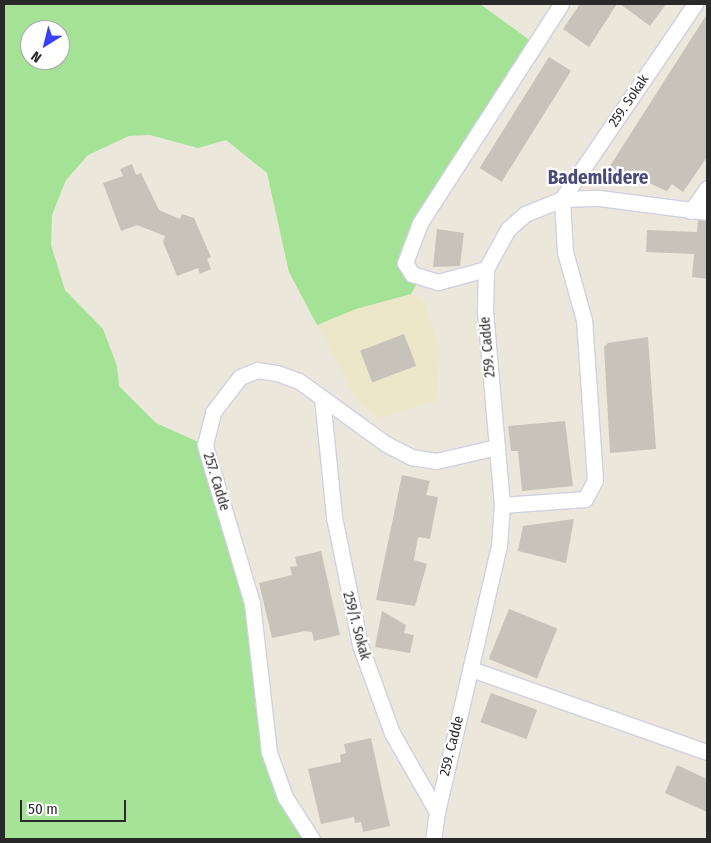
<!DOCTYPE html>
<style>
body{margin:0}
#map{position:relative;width:711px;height:843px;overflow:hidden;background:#ebe7da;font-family:"Fira Sans Condensed",sans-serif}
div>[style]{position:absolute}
.education>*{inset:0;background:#ede7c9}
.green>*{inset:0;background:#a4e396}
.building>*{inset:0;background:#c7c3ba;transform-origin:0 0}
.roads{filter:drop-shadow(1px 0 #cfd0e2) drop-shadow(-1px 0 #cfd0e2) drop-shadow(0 1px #cfd0e2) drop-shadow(0 -1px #cfd0e2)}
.minor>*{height:15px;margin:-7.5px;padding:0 7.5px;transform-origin:7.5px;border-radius:7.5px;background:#fff}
span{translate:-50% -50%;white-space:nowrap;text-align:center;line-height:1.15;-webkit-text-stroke:4.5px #fff;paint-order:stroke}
.street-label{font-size:14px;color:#292929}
.district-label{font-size:19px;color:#494a79;font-weight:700}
.frame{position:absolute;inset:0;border:5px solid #292929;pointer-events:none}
.north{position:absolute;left:20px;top:20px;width:50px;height:50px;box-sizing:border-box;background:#fff;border:1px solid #a9a9a9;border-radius:50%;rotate:216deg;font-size:14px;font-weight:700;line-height:20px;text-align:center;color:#292929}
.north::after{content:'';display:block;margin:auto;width:18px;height:22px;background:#383efa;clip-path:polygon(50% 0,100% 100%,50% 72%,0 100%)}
.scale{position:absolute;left:20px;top:800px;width:106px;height:22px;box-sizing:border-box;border:2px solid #292929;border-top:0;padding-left:6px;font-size:15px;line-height:18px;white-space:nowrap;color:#292929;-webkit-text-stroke:4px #fff;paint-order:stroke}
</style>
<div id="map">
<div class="education">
<i style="clip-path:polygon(411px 294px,424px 301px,440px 351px,436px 401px,377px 419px,357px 400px,317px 325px,356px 309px)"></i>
</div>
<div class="green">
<i style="clip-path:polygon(evenodd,4px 4px,480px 4px,535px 44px,420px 223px,405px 263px,420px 278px,411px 294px,356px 309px,317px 325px,289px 272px,267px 173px,226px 140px,198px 148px,150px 135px,129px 136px,88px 155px,66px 180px,52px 215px,51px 245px,65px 290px,103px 329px,117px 366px,119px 386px,156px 423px,205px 445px,239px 554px,269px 752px,312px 839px,4px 839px,4px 4px,30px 30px,60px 30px,60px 60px,30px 60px,30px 30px)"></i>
</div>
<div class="building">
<i style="clip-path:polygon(580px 4px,617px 4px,589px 47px,563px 29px)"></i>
<i style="clip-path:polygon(620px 4px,666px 4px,650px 26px)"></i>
<i style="clip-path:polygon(707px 14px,707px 157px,683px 192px,672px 184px,667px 191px,642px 180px,639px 185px,610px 166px)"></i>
<i style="left:549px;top:57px;width:26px;height:131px;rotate:32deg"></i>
<i style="clip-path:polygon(132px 164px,136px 175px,141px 173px,159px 210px,180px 219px,182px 214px,194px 218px,211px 257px,207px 259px,211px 269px,200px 274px,198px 268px,177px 276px,163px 242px,165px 236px,137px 225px,121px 231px,103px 183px,123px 176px,120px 169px)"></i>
<i style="clip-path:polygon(698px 220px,707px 221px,707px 279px,692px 277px,694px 254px,646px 252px,647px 230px,697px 232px)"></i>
<i style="clip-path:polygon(437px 229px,464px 233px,460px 266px,433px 267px)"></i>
<i style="left:404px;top:334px;width:34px;height:47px;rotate:69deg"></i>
<i style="clip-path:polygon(648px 337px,656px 449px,610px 453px,604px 347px,608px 343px)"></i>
<i style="clip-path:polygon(565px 421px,573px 486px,522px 491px,518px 451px,511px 451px,508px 426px)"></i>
<i style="clip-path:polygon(402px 475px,430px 481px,426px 495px,438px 497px,430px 539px,418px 537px,414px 560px,427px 564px,415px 606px,376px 600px)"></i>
<i style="clip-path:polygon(574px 519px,566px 563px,518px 551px,523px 526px)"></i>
<i style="clip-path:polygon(321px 551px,340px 635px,314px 641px,312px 632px,305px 631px,272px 638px,259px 583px,292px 575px,290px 567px,297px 566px,295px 557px)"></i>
<i style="left:509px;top:609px;width:52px;height:54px;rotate:22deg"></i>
<i style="clip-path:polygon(382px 611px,406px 625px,404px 633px,414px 635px,410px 653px,375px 647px)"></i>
<i style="left:491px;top:693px;width:49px;height:31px;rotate:20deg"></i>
<i style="clip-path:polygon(371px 738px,390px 826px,363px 832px,361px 822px,355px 823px,354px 817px,321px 824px,308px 769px,341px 762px,340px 755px,346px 753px,344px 744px)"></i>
<i style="clip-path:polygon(677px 765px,707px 779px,707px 812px,665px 793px)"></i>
</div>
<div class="roads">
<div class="minor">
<i style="left:562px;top:199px;width:236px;rotate:-55.7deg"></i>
<i style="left:691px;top:211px;width:28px;rotate:-55deg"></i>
<i style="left:486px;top:269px;width:46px;rotate:-61.2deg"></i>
<i style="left:508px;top:229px;width:23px;rotate:-41deg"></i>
<i style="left:525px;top:214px;width:40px;rotate:-22deg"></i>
<i style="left:562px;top:199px;width:37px;rotate:-2deg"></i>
<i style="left:599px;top:198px;width:109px;rotate:7.4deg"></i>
<i style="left:322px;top:398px;width:120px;rotate:84.2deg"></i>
<i style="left:334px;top:517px;width:131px;rotate:78.5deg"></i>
<i style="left:360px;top:645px;width:94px;rotate:70deg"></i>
<i style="left:392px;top:733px;width:91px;rotate:60.3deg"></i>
<i style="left:437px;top:812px;width:27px;rotate:98deg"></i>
<i style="left:502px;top:505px;width:83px;rotate:-4.1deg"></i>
<i style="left:585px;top:499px;width:21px;rotate:-62deg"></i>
<i style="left:595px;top:480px;width:160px;rotate:-93.9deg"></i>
<i style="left:584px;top:320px;width:71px;rotate:-105.6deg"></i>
<i style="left:565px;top:252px;width:53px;rotate:-93.2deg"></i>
<i style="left:471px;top:669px;width:250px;rotate:19.4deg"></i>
<i style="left:437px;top:812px;width:273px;rotate:-76.9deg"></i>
<i style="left:499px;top:546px;width:41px;rotate:-85.8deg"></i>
<i style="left:502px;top:505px;width:197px;rotate:-95deg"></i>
<i style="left:485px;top:309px;width:40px;rotate:-88.6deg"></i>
<i style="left:486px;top:269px;width:50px;rotate:164.8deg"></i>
<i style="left:438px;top:282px;width:27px;rotate:-163deg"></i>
<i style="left:412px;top:274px;width:13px;rotate:-122deg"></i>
<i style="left:405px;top:263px;width:43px;rotate:-69.4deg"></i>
<i style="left:420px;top:223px;width:260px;rotate:-57.2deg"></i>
<i style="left:312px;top:839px;width:50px;rotate:-122.7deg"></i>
<i style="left:285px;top:797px;width:48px;rotate:-109.6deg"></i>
<i style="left:269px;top:752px;width:150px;rotate:-96.5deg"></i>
<i style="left:252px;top:603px;width:165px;rotate:-106.6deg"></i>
<i style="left:205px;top:445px;width:34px;rotate:-76deg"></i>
<i style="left:213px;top:412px;width:44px;rotate:-52.4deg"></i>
<i style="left:240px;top:377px;width:18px;rotate:-22deg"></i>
<i style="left:257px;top:370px;width:20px;rotate:9deg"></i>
<i style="left:277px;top:373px;width:23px;rotate:20deg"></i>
<i style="left:299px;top:381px;width:107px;rotate:35.9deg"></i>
<i style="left:386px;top:444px;width:28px;rotate:27deg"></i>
<i style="left:411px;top:457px;width:25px;rotate:9deg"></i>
<i style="left:436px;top:461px;width:63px;rotate:-12.9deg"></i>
</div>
</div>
<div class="street-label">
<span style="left:629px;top:101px;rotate:-56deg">259. Sokak</span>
<span style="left:488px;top:347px;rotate:-95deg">259. Cadde</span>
<span style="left:216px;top:482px;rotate:73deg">257. Cadde</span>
<span style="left:356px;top:626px;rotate:75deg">259/1. Sokak</span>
<span style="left:452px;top:746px;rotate:-76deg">259. Cadde</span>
</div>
<div class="district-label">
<span style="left:598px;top:178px">Bademlidere</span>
</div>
<div class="frame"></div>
<div class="north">N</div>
<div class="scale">50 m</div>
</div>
